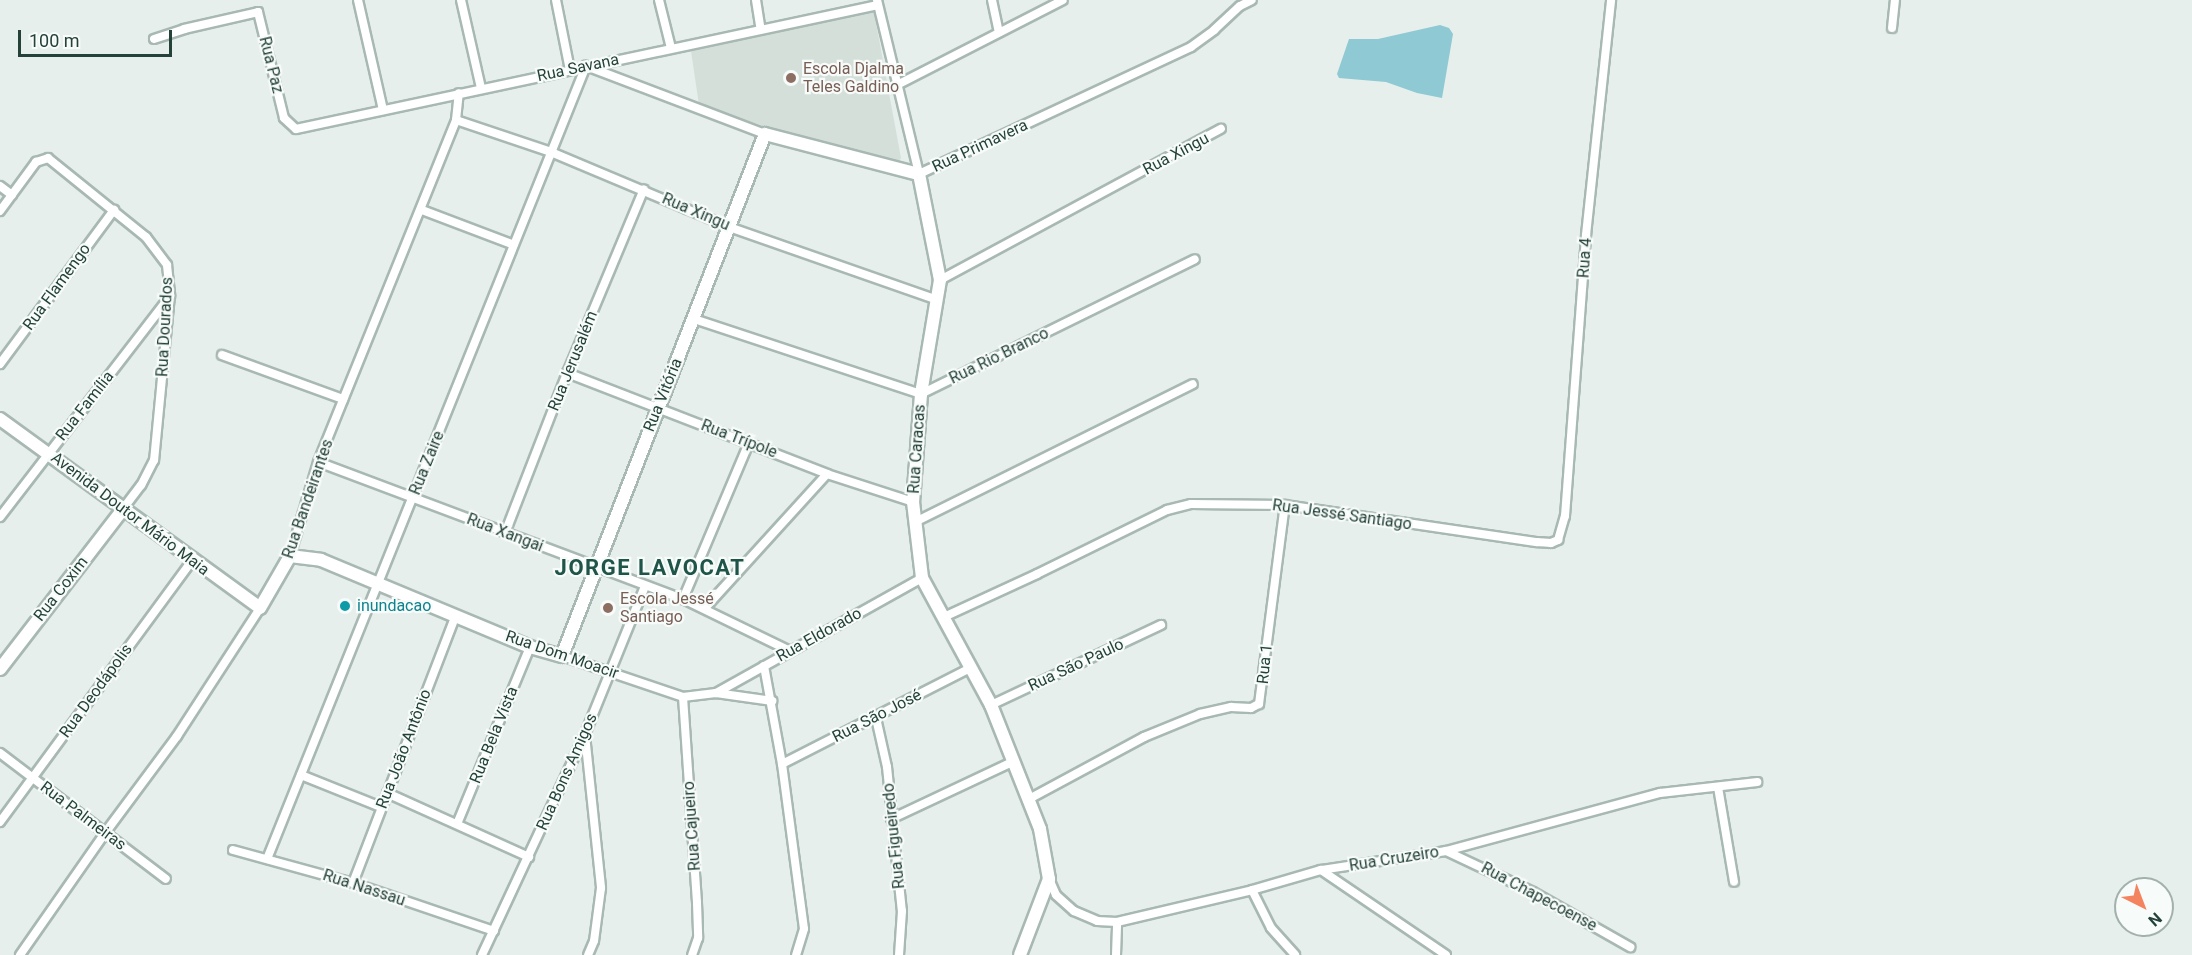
<!DOCTYPE html>
<meta charset="utf-8">
<style>
body{margin:0}
#map{position:relative;width:2192px;height:955px;overflow:hidden;background:#e6efeb;font-family:Roboto,sans-serif}
div>[style]{position:absolute}
.built>*{inset:0;background:#d4dfda}
.water>*{inset:0;background:#8ec9d4}
.roads{filter:drop-shadow(2px 0 #a8b8b2) drop-shadow(-2px 0 #a8b8b2) drop-shadow(0 2px #a8b8b2) drop-shadow(0 -2px #a8b8b2)}
.street>*{height:8px;margin:-4px;padding:0 4px;transform-origin:4px;border-radius:4px;background:#fff}
.secondary>*{height:12px;margin:-6px;padding:0 6px;transform-origin:6px;border-radius:6px;background:#fff}
.dots>*{width:16px;height:16px;translate:-50% -50%;box-sizing:border-box;border:3px solid #f7fbf9;border-radius:50%}
span{translate:-50% -50%;white-space:nowrap;text-align:center;line-height:1.15;-webkit-text-stroke:4.5px #f7fbf9;paint-order:stroke}
.street-label{font-size:16px;color:#24423a}
.education-label{font-size:16px;color:#785e54}
.left{translate:0 -50%;text-align:left}
.culture-label{font-size:16px;color:#0d838f}
.district-label{font-size:22px;color:#1f5548;font-weight:700;letter-spacing:1.5px}
.north{position:absolute;left:2114px;top:877px;width:60px;height:60px;box-sizing:border-box;background:#f7fbf9;border:2px solid #a3b1ad;border-radius:50%;rotate:138deg;font-size:16px;font-weight:700;line-height:24px;text-align:center;color:#24423a}
.north::after{content:'';display:block;margin:auto;width:21px;height:27px;background:#f4845f;clip-path:polygon(50% 0,100% 100%,50% 72%,0 100%)}
.scale{position:absolute;left:18px;top:30px;width:154px;height:27px;box-sizing:border-box;border:3px solid #24423a;border-top:0;padding-left:8px;font-size:18px;line-height:21px;white-space:nowrap;color:#24423a;-webkit-text-stroke:4px #f7fbf9;paint-order:stroke}
</style>
<div id="map">
<div class="built">
<i style="clip-path:polygon(874px 12px,901px 158px,894px 168px,699px 105px,691px 51px)"></i>
</div>
<div class="water">
<i style="clip-path:polygon(1440px 25px,1449px 28px,1453px 34px,1442px 98px,1417px 93px,1386px 82px,1339px 78px,1337px 74px,1349px 39px,1378px 39px)"></i>
</div>
<div class="roads">
<div class="street">
<i style="left:358px;top:0;width:113px;rotate:77.2deg"></i>
<i style="left:461px;top:0;width:90px;rotate:77.2deg"></i>
<i style="left:556px;top:0;width:71px;rotate:78.7deg"></i>
<i style="left:659px;top:0;width:49px;rotate:76deg"></i>
<i style="left:756px;top:0;width:30px;rotate:81deg"></i>
<i style="left:877px;top:0;width:179px;rotate:76.4deg"></i>
<i style="left:919px;top:174px;width:300px;rotate:-25deg"></i>
<i style="left:1191px;top:47px;width:29px;rotate:-36deg"></i>
<i style="left:1214px;top:30px;width:35px;rotate:-43deg"></i>
<i style="left:1240px;top:6px;width:13px;rotate:-27deg"></i>
<i style="left:992px;top:0;width:33px;rotate:78deg"></i>
<i style="left:1892px;top:28px;width:28px;rotate:-84deg"></i>
<i style="left:154px;top:39px;width:32px;rotate:-18deg"></i>
<i style="left:184px;top:29px;width:76px;rotate:-12.9deg"></i>
<i style="left:258px;top:12px;width:109px;rotate:76.2deg"></i>
<i style="left:284px;top:118px;width:16px;rotate:43deg"></i>
<i style="left:296px;top:129px;width:595px;rotate:-12.03deg"></i>
<i style="left:897px;top:85px;width:186px;rotate:-27.1deg"></i>
<i style="left:456px;top:120px;width:100px;rotate:18.6deg"></i>
<i style="left:551px;top:152px;width:193px;rotate:22.8deg"></i>
<i style="left:729px;top:227px;width:221px;rotate:19.3deg"></i>
<i style="left:0;top:186px;width:15px;rotate:37deg"></i>
<i style="left:422px;top:210px;width:98px;rotate:20.8deg"></i>
<i style="left:0;top:211px;width:61px;rotate:-53.7deg"></i>
<i style="left:36px;top:162px;width:13px;rotate:-18deg"></i>
<i style="left:48px;top:158px;width:126px;rotate:38.9deg"></i>
<i style="left:146px;top:237px;width:35px;rotate:53deg"></i>
<i style="left:167px;top:265px;width:30px;rotate:84deg"></i>
<i style="left:170px;top:295px;width:166px;rotate:95.5deg"></i>
<i style="left:154px;top:460px;width:28px;rotate:117deg"></i>
<i style="left:141px;top:485px;width:30px;rotate:127deg"></i>
<i style="left:940px;top:280px;width:319px;rotate:-28.3deg"></i>
<i style="left:694px;top:319px;width:239px;rotate:18.3deg"></i>
<i style="left:921px;top:394px;width:305px;rotate:-26.2deg"></i>
<i style="left:222px;top:355px;width:129px;rotate:20deg"></i>
<i style="left:0;top:364px;width:192px;rotate:-53.5deg"></i>
<i style="left:567px;top:373px;width:279px;rotate:21.2deg"></i>
<i style="left:827px;top:474px;width:90px;rotate:18deg"></i>
<i style="left:318px;top:462px;width:390px;rotate:20.6deg"></i>
<i style="left:683px;top:599px;width:117px;rotate:25.9deg"></i>
<i style="left:0;top:517px;width:279px;rotate:-52.4deg"></i>
<i style="left:915px;top:522px;width:310px;rotate:-26.4deg"></i>
<i style="left:505px;top:533px;width:172px;rotate:-68.8deg"></i>
<i style="left:567px;top:373px;width:199px;rotate:-67.3deg"></i>
<i style="left:290px;top:556px;width:98px;rotate:-73.4deg"></i>
<i style="left:318px;top:462px;width:369px;rotate:-68deg"></i>
<i style="left:456px;top:120px;width:27px;rotate:-84deg"></i>
<i style="left:683px;top:599px;width:169px;rotate:-67.1deg"></i>
<i style="left:705px;top:608px;width:181px;rotate:-47.7deg"></i>
<i style="left:944px;top:617px;width:102px;rotate:-24.8deg"></i>
<i style="left:1037px;top:574px;width:145px;rotate:-26.2deg"></i>
<i style="left:1167px;top:510px;width:25px;rotate:-14deg"></i>
<i style="left:1191px;top:504px;width:94px;rotate:0.6deg"></i>
<i style="left:1285px;top:505px;width:255px;rotate:8.4deg"></i>
<i style="left:1537px;top:542px;width:14px;rotate:4deg"></i>
<i style="left:1551px;top:543px;width:8px;rotate:-23deg"></i>
<i style="left:1558px;top:540px;width:25px;rotate:-74deg"></i>
<i style="left:1565px;top:516px;width:282px;rotate:-85.7deg"></i>
<i style="left:1586px;top:235px;width:236px;rotate:-83.9deg"></i>
<i style="left:562px;top:656px;width:128px;rotate:18.7deg"></i>
<i style="left:683px;top:697px;width:33px;rotate:-7deg"></i>
<i style="left:716px;top:693px;width:57px;rotate:8.1deg"></i>
<i style="left:764px;top:666px;width:100px;rotate:79.6deg"></i>
<i style="left:782px;top:764px;width:166px;rotate:82.4deg"></i>
<i style="left:804px;top:929px;width:27px;rotate:107deg"></i>
<i style="left:716px;top:693px;width:236px;rotate:-29.2deg"></i>
<i style="left:683px;top:697px;width:206px;rotate:86.1deg"></i>
<i style="left:697px;top:903px;width:35px;rotate:88deg"></i>
<i style="left:698px;top:938px;width:18px;rotate:109deg"></i>
<i style="left:991px;top:705px;width:188px;rotate:-25.2deg"></i>
<i style="left:876px;top:718px;width:50px;rotate:77.3deg"></i>
<i style="left:887px;top:767px;width:145px;rotate:84.1deg"></i>
<i style="left:902px;top:911px;width:44px;rotate:93.9deg"></i>
<i style="left:585px;top:735px;width:154px;rotate:84deg"></i>
<i style="left:601px;top:888px;width:53px;rotate:97.5deg"></i>
<i style="left:594px;top:941px;width:15px;rotate:113deg"></i>
<i style="left:0;top:753px;width:208px;rotate:37.2deg"></i>
<i style="left:782px;top:764px;width:213px;rotate:-27deg"></i>
<i style="left:301px;top:775px;width:86px;rotate:21.8deg"></i>
<i style="left:1718px;top:787px;width:96px;rotate:80.4deg"></i>
<i style="left:387px;top:793px;width:156px;rotate:24.3deg"></i>
<i style="left:1029px;top:799px;width:131px;rotate:-28.3deg"></i>
<i style="left:1144px;top:737px;width:61px;rotate:-22.3deg"></i>
<i style="left:1200px;top:714px;width:32px;rotate:-13deg"></i>
<i style="left:1231px;top:707px;width:20px;rotate:3deg"></i>
<i style="left:1251px;top:708px;width:9px;rotate:-27deg"></i>
<i style="left:1259px;top:704px;width:201px;rotate:-82.6deg"></i>
<i style="left:891px;top:819px;width:136px;rotate:-25.2deg"></i>
<i style="left:0;top:822px;width:324px;rotate:-53.7deg"></i>
<i style="left:457px;top:824px;width:191px;rotate:-67.6deg"></i>
<i style="left:233px;top:850px;width:124px;rotate:15.4deg"></i>
<i style="left:353px;top:883px;width:149px;rotate:18.8deg"></i>
<i style="left:1446px;top:851px;width:96px;rotate:25.2deg"></i>
<i style="left:1533px;top:892px;width:112px;rotate:29.6deg"></i>
<i style="left:267px;top:859px;width:855px;rotate:-68.09deg"></i>
<i style="left:586px;top:66px;width:191px;rotate:20.8deg"></i>
<i style="left:1321px;top:870px;width:151px;rotate:34.2deg"></i>
<i style="left:1049px;top:879px;width:17px;rotate:66deg"></i>
<i style="left:1056px;top:895px;width:24px;rotate:42deg"></i>
<i style="left:1074px;top:911px;width:25px;rotate:23deg"></i>
<i style="left:1097px;top:921px;width:20px;rotate:3deg"></i>
<i style="left:1117px;top:922px;width:139px;rotate:-13.3deg"></i>
<i style="left:1252px;top:890px;width:72px;rotate:-16.2deg"></i>
<i style="left:1321px;top:870px;width:126px;rotate:-8.6deg"></i>
<i style="left:1446px;top:851px;width:222px;rotate:-15.2deg"></i>
<i style="left:1660px;top:793px;width:98px;rotate:-6.5deg"></i>
<i style="left:353px;top:883px;width:287px;rotate:-69deg"></i>
<i style="left:1252px;top:890px;width:42px;rotate:63.4deg"></i>
<i style="left:1271px;top:928px;width:36px;rotate:48deg"></i>
<i style="left:20px;top:955px;width:149px;rotate:-55.1deg"></i>
<i style="left:105px;top:833px;width:121px;rotate:-53.4deg"></i>
<i style="left:177px;top:736px;width:153px;rotate:-57deg"></i>
<i style="left:482px;top:955px;width:244px;rotate:-65deg"></i>
<i style="left:585px;top:734px;width:160px;rotate:-67.9deg"></i>
<i style="left:1116px;top:955px;width:33px;rotate:-88deg"></i>
</div>
<div class="secondary">
<i style="left:0;top:419px;width:321px;rotate:36deg"></i>
<i style="left:260px;top:608px;width:60px;rotate:-60deg"></i>
<i style="left:290px;top:556px;width:31px;rotate:7deg"></i>
<i style="left:321px;top:560px;width:226px;rotate:22.6deg"></i>
<i style="left:530px;top:647px;width:33px;rotate:16deg"></i>
<i style="left:562px;top:656px;width:560px;rotate:-68.75deg"></i>
<i style="left:765px;top:134px;width:159px;rotate:14.6deg"></i>
<i style="left:919px;top:174px;width:108px;rotate:78.8deg"></i>
<i style="left:940px;top:280px;width:116px;rotate:99.5deg"></i>
<i style="left:921px;top:394px;width:108px;rotate:94.2deg"></i>
<i style="left:913px;top:502px;width:77px;rotate:83.2deg"></i>
<i style="left:922px;top:578px;width:145px;rotate:61.5deg"></i>
<i style="left:991px;top:705px;width:133px;rotate:68.4deg"></i>
<i style="left:1040px;top:829px;width:51px;rotate:79.8deg"></i>
<i style="left:1049px;top:879px;width:81px;rotate:110.9deg"></i>
<i style="left:0;top:669px;width:202px;rotate:-52.4deg"></i>
</div>
</div>
<div class="dots">
<i style="left:791px;top:78px;background:#8d6e63"></i>
<i style="left:345px;top:606px;background:#0f9aa8"></i>
<i style="left:608px;top:608px;background:#8d6e63"></i>
</div>
<div class="street-label">
<span style="left:271px;top:65px;rotate:76deg">Rua Paz</span>
<span style="left:578px;top:68px;rotate:-12deg">Rua Savana</span>
<span style="left:980px;top:146px;rotate:-25deg">Rua Primavera</span>
<span style="left:1176px;top:154px;rotate:-28deg">Rua Xingu</span>
<span style="left:696px;top:212px;rotate:23deg">Rua Xingu</span>
<span style="left:1585px;top:258px;rotate:-86deg">Rua 4</span>
<span style="left:57px;top:287px;rotate:-54deg">Rua Flamengo</span>
<span style="left:165px;top:327px;rotate:-87deg">Rua Dourados</span>
<span style="left:999px;top:356px;rotate:-26deg">Rua Rio Branco</span>
<span style="left:573px;top:361px;rotate:-68deg">Rua Jerusalém</span>
<span style="left:663px;top:395px;rotate:-68deg">Rua Vitória</span>
<span style="left:85px;top:406px;rotate:-52deg">Rua Família</span>
<span style="left:739px;top:439px;rotate:21deg">Rua Trípole</span>
<span style="left:917px;top:449px;rotate:-86deg">Rua Caracas</span>
<span style="left:427px;top:463px;rotate:-68deg">Rua Zaire</span>
<span style="left:308px;top:499px;rotate:-71deg">Rua Bandeirantes</span>
<span style="left:130px;top:514px;rotate:37deg">Avenida Doutor Mário Maia</span>
<span style="left:1342px;top:515px;rotate:8deg">Rua Jessé Santiago</span>
<span style="left:505px;top:533px;rotate:21deg">Rua Xangai</span>
<span style="left:61px;top:589px;rotate:-52deg">Rua Coxim</span>
<span style="left:819px;top:635px;rotate:-29deg">Rua Eldorado</span>
<span style="left:562px;top:655px;rotate:19deg">Rua Dom Moacir</span>
<span style="left:1265px;top:664px;rotate:-84deg">Rua 1</span>
<span style="left:1076px;top:665px;rotate:-25deg">Rua São Paulo</span>
<span style="left:96px;top:691px;rotate:-54deg">Rua Deodápolis</span>
<span style="left:877px;top:716px;rotate:-27deg">Rua São José</span>
<span style="left:494px;top:735px;rotate:-68deg">Rua Bela Vista</span>
<span style="left:404px;top:749px;rotate:-69deg">Rua João Antônio</span>
<span style="left:567px;top:772px;rotate:-66deg">Rua Bons Amigos</span>
<span style="left:83px;top:816px;rotate:37deg">Rua Palmeiras</span>
<span style="left:692px;top:826px;rotate:-94deg">Rua Cajueiro</span>
<span style="left:894px;top:836px;rotate:-96deg">Rua Figueiredo</span>
<span style="left:1394px;top:859px;rotate:-9deg">Rua Cruzeiro</span>
<span style="left:364px;top:888px;rotate:18deg">Rua Nassau</span>
<span style="left:1539px;top:897px;rotate:28deg">Rua Chapecoense</span>
</div>
<div class="education-label">
<span class="left" style="left:803px;top:78px">Escola Djalma<br>Teles Galdino</span>
<span class="left" style="left:620px;top:608px">Escola Jessé<br>Santiago</span>
</div>
<div class="culture-label">
<span class="left" style="left:357px;top:606px">inundacao</span>
</div>
<div class="district-label">
<span style="left:650px;top:568px">JORGE LAVOCAT</span>
</div>
<div class="north">N</div>
<div class="scale">100 m</div>
</div>
